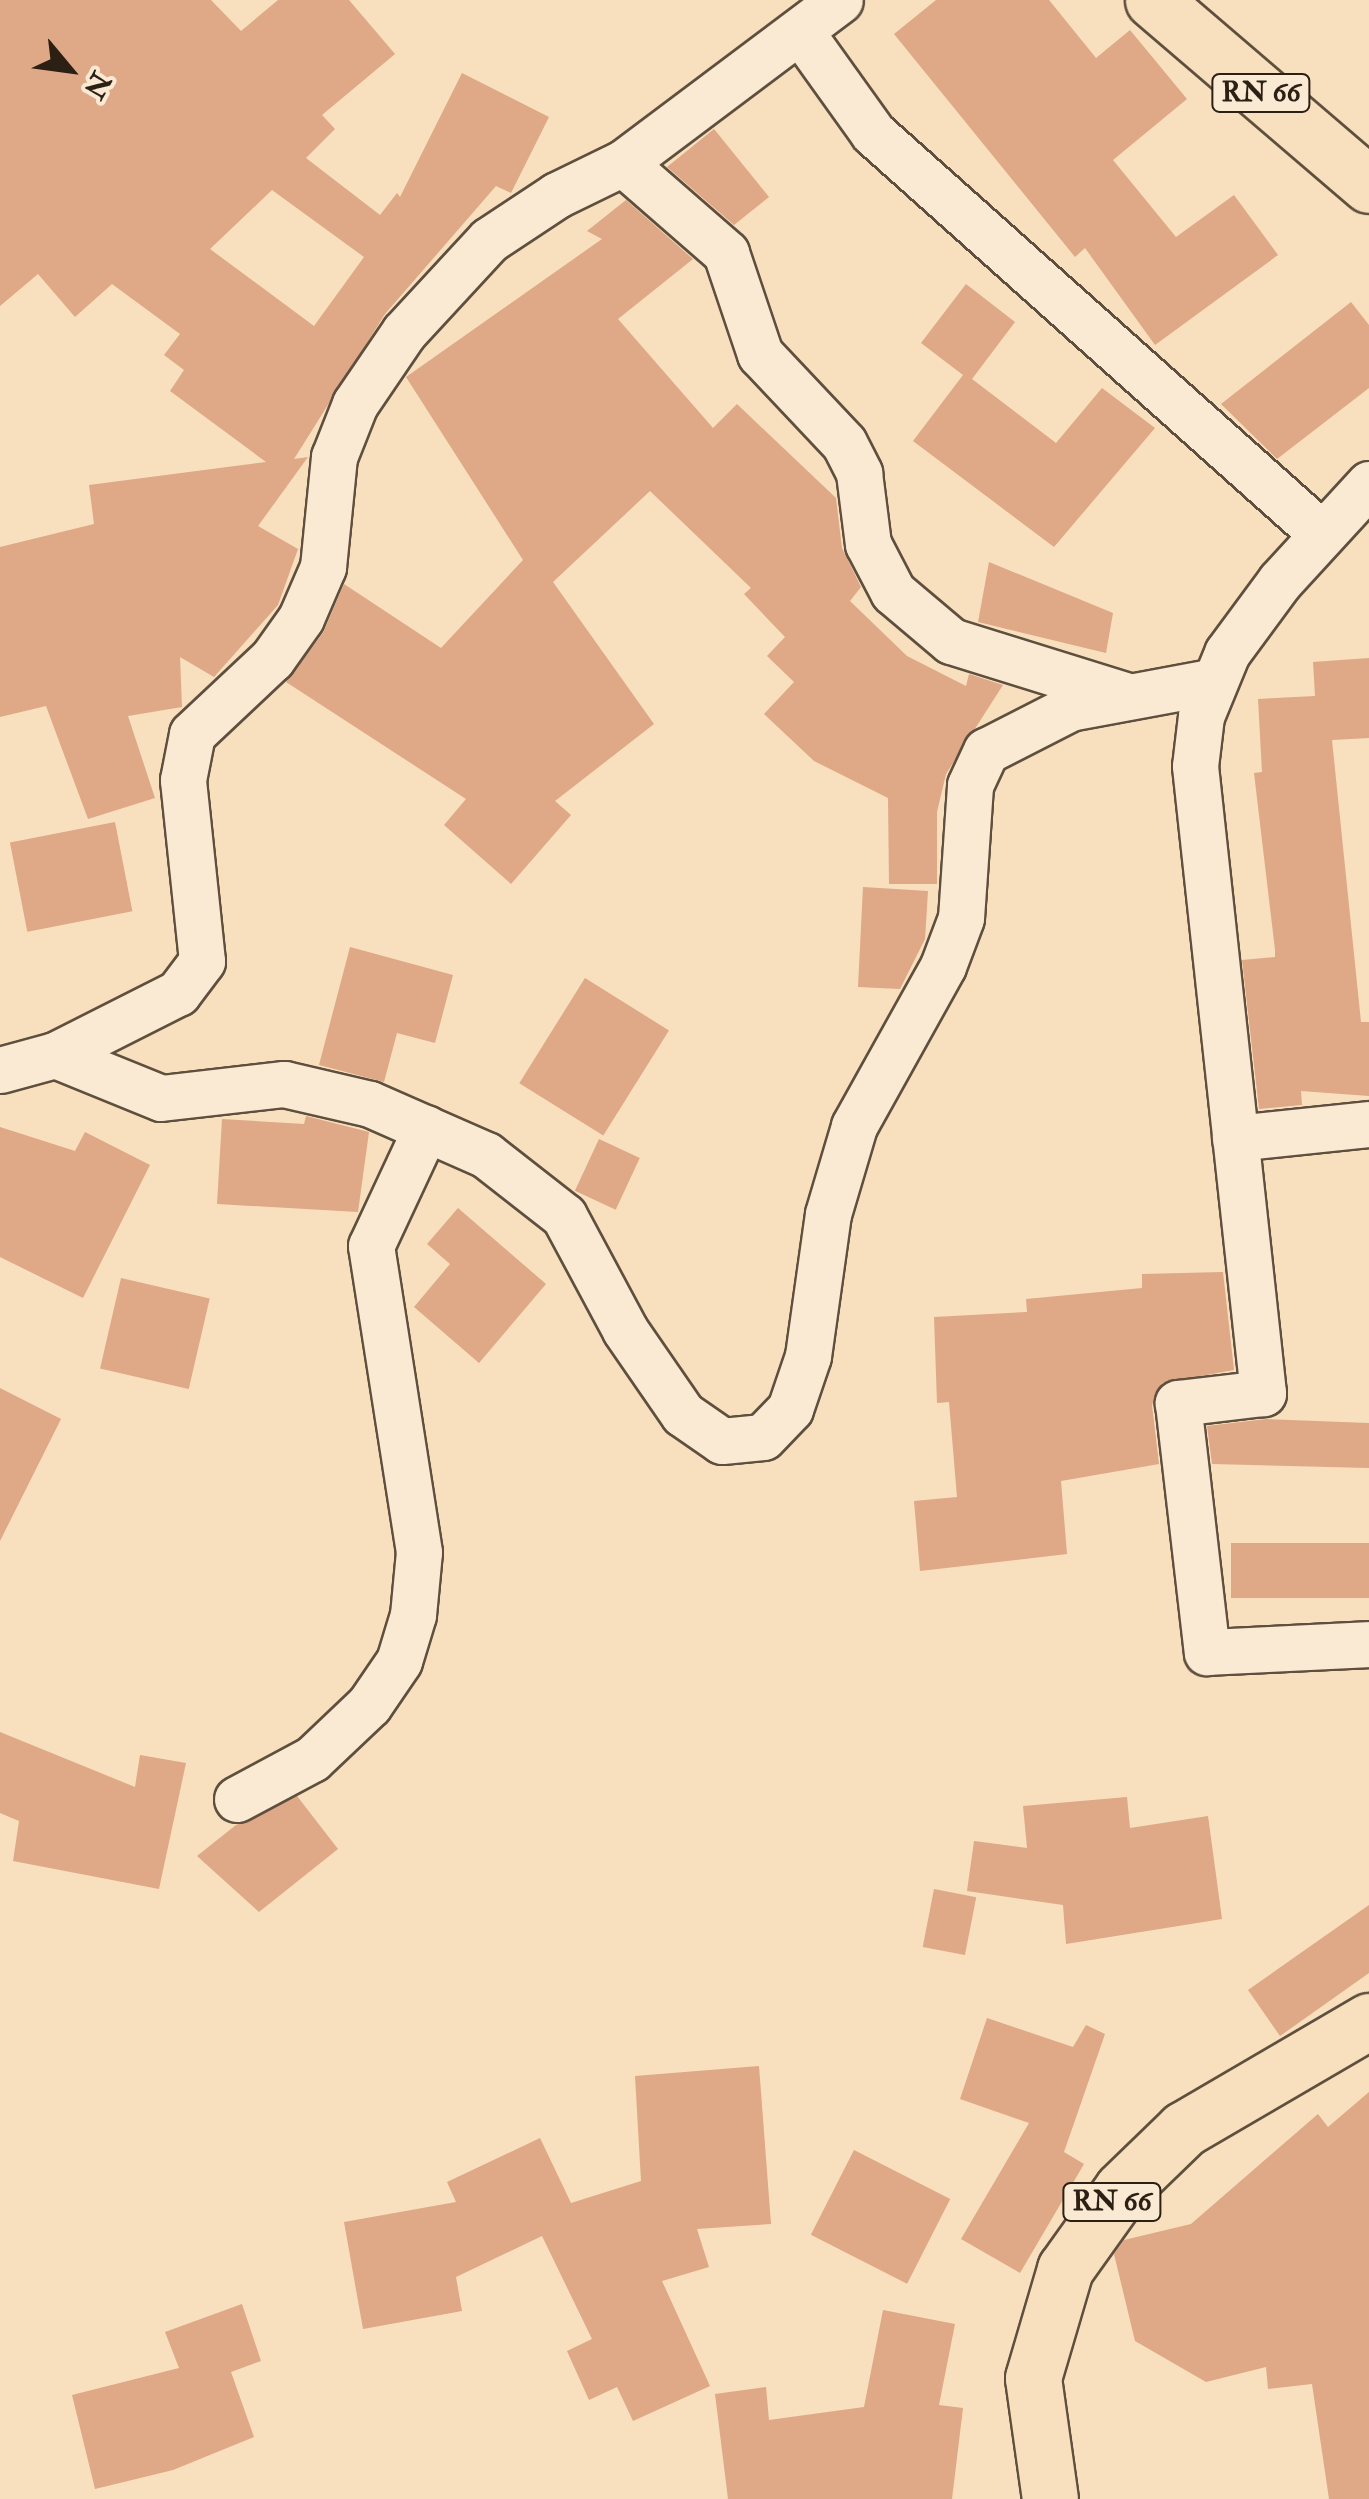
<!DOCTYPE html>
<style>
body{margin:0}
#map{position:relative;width:1369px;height:2499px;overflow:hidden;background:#f8dfbd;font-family:"IM FELL Double Pica",serif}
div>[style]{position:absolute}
.building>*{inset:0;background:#dfa887;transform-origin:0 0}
.roads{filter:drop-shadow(2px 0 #5f4f3e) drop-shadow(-2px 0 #5f4f3e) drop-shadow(0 2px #5f4f3e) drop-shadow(0 -2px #5f4f3e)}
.street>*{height:45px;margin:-22.5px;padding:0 22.5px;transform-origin:22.5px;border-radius:22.5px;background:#faead4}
.primary>*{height:55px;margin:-27.5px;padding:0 27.5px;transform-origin:27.5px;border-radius:27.5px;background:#f8dfbd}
span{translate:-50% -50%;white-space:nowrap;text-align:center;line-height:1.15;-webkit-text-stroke:10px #faead4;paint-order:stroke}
.shield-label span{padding:2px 8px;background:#faead4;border:2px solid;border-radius:8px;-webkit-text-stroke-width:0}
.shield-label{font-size:28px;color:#2c1f14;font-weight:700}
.north{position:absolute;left:20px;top:20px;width:100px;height:100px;-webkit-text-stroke:8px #faead4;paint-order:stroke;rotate:119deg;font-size:28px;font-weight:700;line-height:40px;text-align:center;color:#2c1f14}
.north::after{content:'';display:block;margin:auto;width:35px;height:45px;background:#2c1f14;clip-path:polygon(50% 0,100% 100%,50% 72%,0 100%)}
</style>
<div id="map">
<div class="building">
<i style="clip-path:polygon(evenodd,0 0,211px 0,241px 31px,278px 0,349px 0,395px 54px,322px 115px,335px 129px,306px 158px,380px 215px,397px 193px,400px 197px,462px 73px,549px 117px,511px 193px,496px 186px,385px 314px,294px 459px,308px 457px,258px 526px,298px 549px,278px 605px,214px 677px,180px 657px,182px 707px,128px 716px,155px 798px,88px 819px,46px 706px,0 717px,0 547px,94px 524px,89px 485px,266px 462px,170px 391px,184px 370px,164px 355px,180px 334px,112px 284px,75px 317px,38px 274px,0 306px,0 0,272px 190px,364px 257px,314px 326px,210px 249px,272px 190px)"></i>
<i style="clip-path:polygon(936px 0,1049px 0,1096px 58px,1130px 30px,1187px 99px,1113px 160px,1176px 237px,1234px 195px,1278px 255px,1155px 345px,1085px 248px,1075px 257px,894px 34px)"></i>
<i style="clip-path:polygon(714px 129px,769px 197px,734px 225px,667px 167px)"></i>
<i style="clip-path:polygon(626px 200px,693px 259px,618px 319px,713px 428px,737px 404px,836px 498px,842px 548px,861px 587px,850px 601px,907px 656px,966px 686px,969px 674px,1003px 685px,946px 774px,937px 812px,937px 884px,889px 884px,888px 798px,814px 761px,764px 714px,794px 682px,767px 656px,785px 637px,744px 594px,751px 588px,650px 491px,553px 582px,654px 724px,555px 801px,571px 815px,511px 884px,444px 825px,466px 799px,286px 682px,323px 633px,344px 584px,441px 648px,523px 560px,406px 377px,602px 239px,587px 231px)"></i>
<i style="clip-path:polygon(966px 284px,1015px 322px,972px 379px,1056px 443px,1102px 388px,1155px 428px,1054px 547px,913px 441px,963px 375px,921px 343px)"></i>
<i style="clip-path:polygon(1351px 302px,1369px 325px,1369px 388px,1277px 459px,1221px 404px)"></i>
<i style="clip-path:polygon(989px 562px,1113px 613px,1106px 653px,978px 622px)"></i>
<i style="clip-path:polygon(1369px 658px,1369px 738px,1332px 740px,1361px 1022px,1369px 1022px,1369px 1096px,1301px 1091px,1302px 1105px,1259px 1109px,1242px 960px,1275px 957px,1275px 950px,1254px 773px,1262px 772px,1258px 699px,1315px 696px,1313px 662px)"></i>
<i style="left:115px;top:822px;width:91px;height:107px;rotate:79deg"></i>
<i style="clip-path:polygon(863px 887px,928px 891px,925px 939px,900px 989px,858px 987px)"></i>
<i style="clip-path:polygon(350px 947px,453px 975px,435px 1043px,397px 1033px,384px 1082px,319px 1065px)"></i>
<i style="left:585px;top:978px;width:99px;height:124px;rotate:32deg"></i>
<i style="clip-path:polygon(306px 1116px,369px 1132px,358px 1212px,217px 1204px,222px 1119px,304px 1124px)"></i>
<i style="clip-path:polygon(0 1127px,75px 1151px,85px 1132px,150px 1165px,83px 1298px,0 1257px)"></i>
<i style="left:599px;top:1139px;width:45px;height:57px;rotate:25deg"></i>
<i style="clip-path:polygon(458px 1208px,546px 1284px,479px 1363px,414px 1307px,450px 1264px,427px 1244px)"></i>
<i style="clip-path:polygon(1223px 1272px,1234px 1370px,1162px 1383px,1152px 1405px,1159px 1464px,1061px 1481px,1067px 1554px,920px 1571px,914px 1501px,957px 1497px,949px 1402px,937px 1403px,934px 1317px,1027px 1312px,1026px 1299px,1142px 1288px,1142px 1274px)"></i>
<i style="left:121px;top:1278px;width:91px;height:93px;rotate:13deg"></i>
<i style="clip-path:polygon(0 1388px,61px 1419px,0 1541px)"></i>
<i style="clip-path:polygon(1266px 1419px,1369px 1423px,1369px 1468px,1212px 1464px,1207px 1426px)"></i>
<i style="left:1369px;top:1543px;width:55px;height:138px;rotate:90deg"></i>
<i style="clip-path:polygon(0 1732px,135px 1787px,140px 1755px,186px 1763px,159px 1889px,13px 1861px,19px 1821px,0 1813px)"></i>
<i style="clip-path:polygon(297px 1796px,338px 1849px,259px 1912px,197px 1856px,236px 1825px)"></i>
<i style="clip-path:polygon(1127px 1797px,1130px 1828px,1208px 1816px,1222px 1919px,1066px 1944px,1063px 1905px,967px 1891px,974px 1841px,1027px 1848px,1023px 1806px)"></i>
<i style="left:934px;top:1889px;width:43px;height:59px;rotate:11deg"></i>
<i style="clip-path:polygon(1369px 1905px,1369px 1973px,1280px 2036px,1248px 1990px)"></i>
<i style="clip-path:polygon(987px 2018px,1073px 2047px,1086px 2025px,1105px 2034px,1064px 2152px,1084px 2164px,1020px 2273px,961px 2239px,1029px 2123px,960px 2099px)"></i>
<i style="clip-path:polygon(759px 2066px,771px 2224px,697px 2229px,709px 2267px,662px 2281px,710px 2386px,633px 2421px,617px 2387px,589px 2400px,567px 2351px,592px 2339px,542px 2236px,456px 2277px,462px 2311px,363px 2329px,344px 2222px,456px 2202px,447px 2182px,540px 2138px,571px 2203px,641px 2181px,635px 2076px)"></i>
<i style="clip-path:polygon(1369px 2092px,1369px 2499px,1329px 2499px,1312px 2384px,1268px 2389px,1266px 2367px,1206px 2382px,1135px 2341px,1114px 2254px,1124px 2240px,1191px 2224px,1318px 2114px,1328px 2127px)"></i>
<i style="left:854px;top:2150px;width:108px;height:95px;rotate:27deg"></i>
<i style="clip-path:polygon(242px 2304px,261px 2361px,231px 2372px,254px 2437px,173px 2470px,95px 2489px,72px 2395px,179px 2368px,165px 2332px)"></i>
<i style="clip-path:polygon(883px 2310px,955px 2324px,939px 2405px,963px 2408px,952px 2499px,728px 2499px,715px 2394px,766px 2387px,769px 2420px,864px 2407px)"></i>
</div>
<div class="roads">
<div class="street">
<i style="left:800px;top:31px;width:125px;rotate:54.4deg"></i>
<i style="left:873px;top:133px;width:602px;rotate:41.77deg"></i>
<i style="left:623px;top:163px;width:137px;rotate:41.1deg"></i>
<i style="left:726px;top:253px;width:107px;rotate:71.4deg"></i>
<i style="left:760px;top:354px;width:122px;rotate:46.7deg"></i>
<i style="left:844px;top:443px;width:34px;rotate:63deg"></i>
<i style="left:859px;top:473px;width:72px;rotate:82.8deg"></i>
<i style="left:868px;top:544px;width:54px;rotate:62.5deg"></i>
<i style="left:893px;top:592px;width:76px;rotate:40.2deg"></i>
<i style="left:951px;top:641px;width:181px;rotate:17.3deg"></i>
<i style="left:1369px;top:484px;width:132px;rotate:132.5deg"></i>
<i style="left:1280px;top:581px;width:89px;rotate:126.4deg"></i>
<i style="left:1227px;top:653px;width:68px;rotate:112.4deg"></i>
<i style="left:1201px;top:716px;width:50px;rotate:96.8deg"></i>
<i style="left:1195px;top:766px;width:631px;rotate:83.81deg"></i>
<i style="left:1263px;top:1393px;width:86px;rotate:173.3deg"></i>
<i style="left:1178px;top:1403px;width:251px;rotate:83.4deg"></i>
<i style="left:1207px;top:1652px;width:162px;rotate:-2.8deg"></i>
<i style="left:55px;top:1055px;width:114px;rotate:22.1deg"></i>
<i style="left:161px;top:1098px;width:124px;rotate:-6.5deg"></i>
<i style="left:284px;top:1084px;width:88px;rotate:13.1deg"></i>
<i style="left:370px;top:1104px;width:127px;rotate:23.7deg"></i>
<i style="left:486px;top:1155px;width:99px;rotate:38deg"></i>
<i style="left:564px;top:1216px;width:129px;rotate:61.8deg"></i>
<i style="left:625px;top:1330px;width:102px;rotate:55.4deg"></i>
<i style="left:683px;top:1414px;width:47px;rotate:34.7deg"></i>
<i style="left:722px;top:1441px;width:41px;rotate:-5.6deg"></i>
<i style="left:763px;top:1437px;width:39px;rotate:-46deg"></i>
<i style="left:790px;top:1409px;width:56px;rotate:-71.2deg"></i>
<i style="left:808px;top:1356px;width:143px;rotate:-82deg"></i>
<i style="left:828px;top:1214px;width:92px;rotate:-73.5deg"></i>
<i style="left:854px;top:1126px;width:183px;rotate:-60.9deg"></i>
<i style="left:943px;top:966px;width:51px;rotate:-69.4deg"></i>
<i style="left:961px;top:918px;width:133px;rotate:-86.1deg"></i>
<i style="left:970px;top:785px;width:38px;rotate:-65deg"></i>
<i style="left:986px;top:751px;width:94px;rotate:-27.1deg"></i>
<i style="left:1070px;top:708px;width:147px;rotate:-10.5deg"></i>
<i style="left:0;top:1070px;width:57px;rotate:-15.3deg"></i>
<i style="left:55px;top:1055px;width:138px;rotate:-26.8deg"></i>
<i style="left:178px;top:993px;width:40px;rotate:-53deg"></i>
<i style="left:202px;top:961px;width:182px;rotate:-96deg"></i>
<i style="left:183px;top:780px;width:47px;rotate:-78.9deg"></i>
<i style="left:192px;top:734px;width:110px;rotate:-43.2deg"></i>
<i style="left:272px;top:659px;width:50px;rotate:-54.7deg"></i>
<i style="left:301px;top:618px;width:56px;rotate:-66.7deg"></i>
<i style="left:323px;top:567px;width:111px;rotate:-84.3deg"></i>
<i style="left:334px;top:457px;width:57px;rotate:-68.4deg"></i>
<i style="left:355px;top:404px;width:87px;rotate:-55.8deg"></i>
<i style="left:404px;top:332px;width:125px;rotate:-47.3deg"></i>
<i style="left:489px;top:240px;width:82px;rotate:-33.5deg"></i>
<i style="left:557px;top:195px;width:73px;rotate:-25.9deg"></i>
<i style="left:623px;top:163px;width:271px;rotate:-36.9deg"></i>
<i style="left:1235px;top:1138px;width:135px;rotate:-6deg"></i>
<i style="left:237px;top:1799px;width:85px;rotate:-28.1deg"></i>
<i style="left:312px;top:1759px;width:79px;rotate:-43.5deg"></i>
<i style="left:369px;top:1705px;width:53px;rotate:-55.7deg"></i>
<i style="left:399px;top:1661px;width:48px;rotate:-73.1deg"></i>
<i style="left:413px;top:1615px;width:63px;rotate:-84.6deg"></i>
<i style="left:419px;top:1552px;width:310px;rotate:-98.9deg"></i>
<i style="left:371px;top:1246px;width:130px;rotate:-65deg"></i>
</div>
<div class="primary">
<i style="left:1153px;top:0;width:284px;rotate:40.6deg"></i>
<i style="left:1050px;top:2499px;width:122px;rotate:-98deg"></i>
<i style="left:1033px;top:2378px;width:114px;rotate:-73.6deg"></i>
<i style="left:1065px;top:2269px;width:98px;rotate:-54.5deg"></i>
<i style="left:1122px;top:2189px;width:86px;rotate:-44.1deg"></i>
<i style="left:1184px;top:2129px;width:214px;rotate:-30.3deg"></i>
</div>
</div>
<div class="shield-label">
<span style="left:1261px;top:93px">RN 66</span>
<span style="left:1112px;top:2202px">RN 66</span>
</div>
<div class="north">N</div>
</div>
